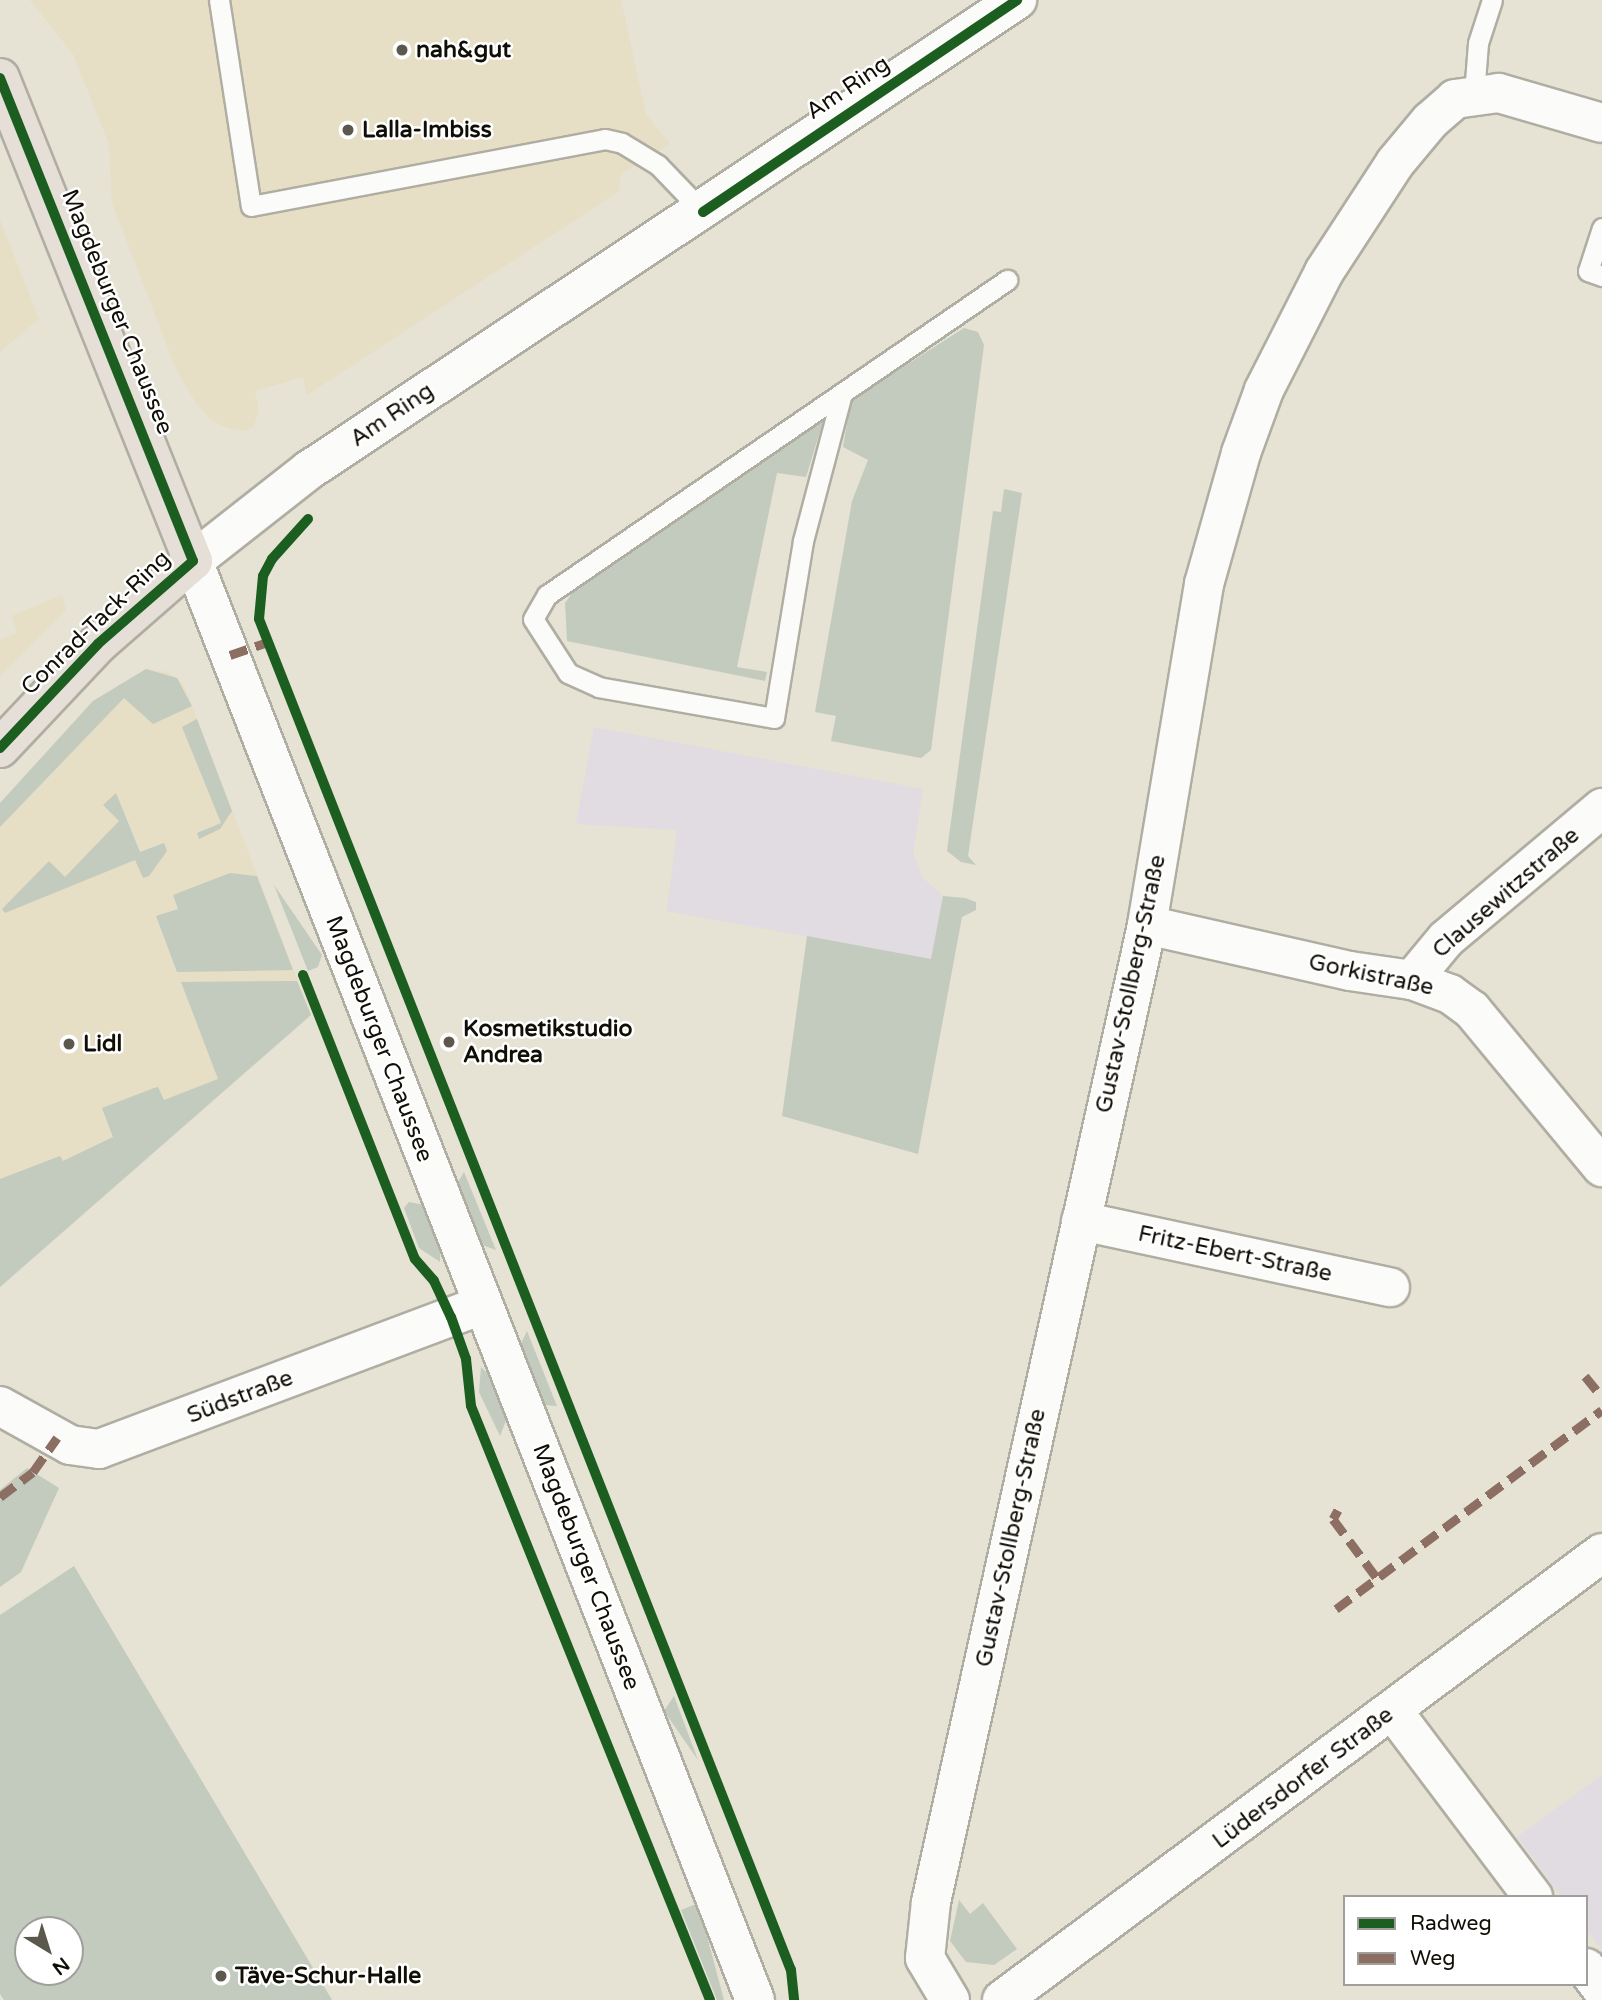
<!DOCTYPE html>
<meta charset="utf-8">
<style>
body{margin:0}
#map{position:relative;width:1602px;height:2000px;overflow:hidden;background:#e6e2d4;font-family:"Varela Round",sans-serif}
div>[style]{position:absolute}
.built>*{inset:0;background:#e6dec5}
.industrial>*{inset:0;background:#e0dce2}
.green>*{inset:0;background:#c2cbbe}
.roads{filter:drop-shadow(2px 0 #b0ada2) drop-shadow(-2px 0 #b0ada2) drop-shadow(0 2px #b0ada2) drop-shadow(0 -2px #b0ada2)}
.lane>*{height:19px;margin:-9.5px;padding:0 9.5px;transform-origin:9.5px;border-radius:9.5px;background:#fbfbf9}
.street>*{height:38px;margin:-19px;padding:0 19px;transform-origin:19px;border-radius:19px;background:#fbfbf9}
.secondary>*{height:38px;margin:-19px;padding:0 19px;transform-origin:19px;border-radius:19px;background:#fbfbf9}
.primary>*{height:38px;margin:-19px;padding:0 19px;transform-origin:19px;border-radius:19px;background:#e5dfd8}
.quiet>*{height:9px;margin-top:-4.5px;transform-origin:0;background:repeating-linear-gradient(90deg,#8d6e63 0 18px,transparent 0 27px)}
.cycleway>*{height:10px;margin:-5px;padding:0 5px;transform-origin:5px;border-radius:5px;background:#1b5e20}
.dots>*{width:19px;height:19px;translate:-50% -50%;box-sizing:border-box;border:4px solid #fff;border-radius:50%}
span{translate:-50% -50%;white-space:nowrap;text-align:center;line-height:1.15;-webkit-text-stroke:5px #fff;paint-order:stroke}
.poi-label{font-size:23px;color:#110e06;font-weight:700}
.left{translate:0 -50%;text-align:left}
.street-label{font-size:23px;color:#110e06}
.legend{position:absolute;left:1343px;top:1895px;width:245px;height:91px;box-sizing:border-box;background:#fff;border:2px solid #a09f9b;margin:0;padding:9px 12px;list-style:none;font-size:21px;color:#110e06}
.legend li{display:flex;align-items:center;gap:14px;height:35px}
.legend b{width:35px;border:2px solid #a09f9b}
.north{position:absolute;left:14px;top:1916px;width:70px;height:70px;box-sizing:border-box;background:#fff;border:2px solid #a09f9b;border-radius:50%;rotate:142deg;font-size:19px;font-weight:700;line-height:28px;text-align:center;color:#110e06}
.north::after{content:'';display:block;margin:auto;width:24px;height:32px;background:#5c584e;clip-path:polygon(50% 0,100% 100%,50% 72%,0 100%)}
</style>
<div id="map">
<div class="built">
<i style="clip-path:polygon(30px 0,621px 0,646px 114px,670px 144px,621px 174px,618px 192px,307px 395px,303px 377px,255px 391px,259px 412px,253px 427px,243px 431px,227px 428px,211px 420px,196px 403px,176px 369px,112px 203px,109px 144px,73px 54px)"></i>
<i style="clip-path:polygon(0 220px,39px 319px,0 352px)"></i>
<i style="clip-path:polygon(62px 595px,66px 610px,0 676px,0 640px,17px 633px,12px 616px)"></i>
<i style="clip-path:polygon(146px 669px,167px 672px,183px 683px,311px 1015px,0 1287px,0 803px,93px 701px)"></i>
</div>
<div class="industrial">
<i style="clip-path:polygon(594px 727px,923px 789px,913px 853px,923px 878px,943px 896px,931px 959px,667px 911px,677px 830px,576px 824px)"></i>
<i style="clip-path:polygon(1602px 1775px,1602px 1950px,1586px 1929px,1586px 1897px,1562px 1897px,1517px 1837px)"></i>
</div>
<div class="green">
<i style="clip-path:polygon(964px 328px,978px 332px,984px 345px,931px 750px,921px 758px,831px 741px,836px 716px,815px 712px,852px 501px,868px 460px,843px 447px,851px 400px)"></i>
<i style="clip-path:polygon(825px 415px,806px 477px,777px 473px,737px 667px,767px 672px,765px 681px,567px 641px,565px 603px,582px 580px)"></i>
<i style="clip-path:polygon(1004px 489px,1022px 493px,968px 856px,976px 865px,961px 862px,947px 851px,993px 511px,1001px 512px)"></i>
<i style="clip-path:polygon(146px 669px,177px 678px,192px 706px,153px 724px,124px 698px,0 827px,0 803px,93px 701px)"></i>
<i style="clip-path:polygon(197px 719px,232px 811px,220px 829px,199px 839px,197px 833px,221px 823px,182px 727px)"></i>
<i style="clip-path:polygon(116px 793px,140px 852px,164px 843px,167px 851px,149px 876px,143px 878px,135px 860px,5px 913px,2px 909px,49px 861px,65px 877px,119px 821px,103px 805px)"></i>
<i style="clip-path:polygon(230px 873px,257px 876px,293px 970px,177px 972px,156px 916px,178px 909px,173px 895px)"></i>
<i style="clip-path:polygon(274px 885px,322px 955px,318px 967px,308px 971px)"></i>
<i style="clip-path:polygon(943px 896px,965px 898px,976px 902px,976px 910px,962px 917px,918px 1154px,782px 1116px,807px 936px,931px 959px)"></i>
<i style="clip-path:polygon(297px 981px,311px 1015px,0 1287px,0 1179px,60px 1156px,63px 1161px,113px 1137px,102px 1108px,154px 1088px,158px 1087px,164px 1100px,218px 1079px,181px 982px)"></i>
<i style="clip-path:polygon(464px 1172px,496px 1250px,485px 1246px,476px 1236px,457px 1184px)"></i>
<i style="clip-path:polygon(409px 1202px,424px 1205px,440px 1246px,440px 1262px,419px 1248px,404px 1208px)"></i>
<i style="clip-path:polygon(527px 1331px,557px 1406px,543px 1405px,519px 1348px)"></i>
<i style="clip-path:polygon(481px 1367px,489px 1375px,507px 1418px,500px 1436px,479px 1392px)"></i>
<i style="clip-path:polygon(27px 1468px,59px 1488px,21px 1572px,0 1587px,0 1490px)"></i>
<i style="clip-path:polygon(evenodd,74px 1566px,259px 1877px,332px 2000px,4px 2000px,0 1994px,0 1615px,74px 1566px,70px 1930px,70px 1972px,28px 1972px,28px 1930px,70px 1930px)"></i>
<i style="clip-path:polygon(674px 1696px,698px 1760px,664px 1711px)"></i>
<i style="clip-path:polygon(959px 1900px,970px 1914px,983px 1903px,1017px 1949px,994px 1965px,966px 1962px,950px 1941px)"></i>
<i style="clip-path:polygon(696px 1904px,704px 1925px,724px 2000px,717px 2000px,681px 1910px)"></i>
</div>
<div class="roads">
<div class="lane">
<i style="left:219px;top:0;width:208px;rotate:81.2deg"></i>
<i style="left:251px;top:206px;width:360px;rotate:-10.7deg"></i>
<i style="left:605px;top:139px;width:17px;rotate:13deg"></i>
<i style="left:622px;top:143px;width:42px;rotate:31.4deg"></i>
<i style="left:658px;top:165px;width:65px;rotate:46.2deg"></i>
<i style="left:1474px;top:94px;width:51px;rotate:-85.5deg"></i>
<i style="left:1478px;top:43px;width:45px;rotate:-72deg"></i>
<i style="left:1602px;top:228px;width:45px;rotate:108deg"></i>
<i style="left:1588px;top:271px;width:15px;rotate:20deg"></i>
<i style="left:841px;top:397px;width:149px;rotate:104.8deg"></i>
<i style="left:803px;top:541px;width:179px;rotate:99.3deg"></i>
<i style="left:774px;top:718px;width:178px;rotate:-170deg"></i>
<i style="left:599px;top:687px;width:34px;rotate:-156deg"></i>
<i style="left:568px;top:673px;width:64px;rotate:-122.9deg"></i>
<i style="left:533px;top:619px;width:28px;rotate:-60deg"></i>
<i style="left:547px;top:595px;width:558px;rotate:-34.4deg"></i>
</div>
<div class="street">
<i style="left:1147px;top:925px;width:208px;rotate:12.8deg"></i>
<i style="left:1350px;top:971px;width:63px;rotate:8.3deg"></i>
<i style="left:1412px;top:980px;width:40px;rotate:20.2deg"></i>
<i style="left:1450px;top:994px;width:27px;rotate:36deg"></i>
<i style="left:1472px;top:1010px;width:204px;rotate:50.4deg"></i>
<i style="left:1412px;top:980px;width:53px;rotate:-50.3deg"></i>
<i style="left:1446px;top:939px;width:204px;rotate:-40deg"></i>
<i style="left:1081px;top:1221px;width:316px;rotate:12.1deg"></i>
<i style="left:0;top:1406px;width:80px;rotate:29.1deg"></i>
<i style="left:70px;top:1445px;width:29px;rotate:8deg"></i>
<i style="left:99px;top:1449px;width:410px;rotate:-20.6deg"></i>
<i style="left:1393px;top:1711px;width:233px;rotate:53deg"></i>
<i style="left:1586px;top:1968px;width:26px;rotate:53deg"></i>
<i style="left:950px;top:2000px;width:49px;rotate:-120.8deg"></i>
<i style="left:925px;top:1958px;width:56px;rotate:-83.9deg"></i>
<i style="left:931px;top:1902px;width:1001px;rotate:-77.53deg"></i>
<i style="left:1147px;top:925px;width:346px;rotate:-80.5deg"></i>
<i style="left:1204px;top:584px;width:136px;rotate:-74.2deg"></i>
<i style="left:1241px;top:453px;width:67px;rotate:-69.9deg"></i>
<i style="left:1264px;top:390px;width:132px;rotate:-63deg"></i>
<i style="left:1324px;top:272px;width:130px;rotate:-56.9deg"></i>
<i style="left:1395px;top:163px;width:55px;rotate:-50.2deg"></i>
<i style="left:1430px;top:121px;width:33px;rotate:-41deg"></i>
<i style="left:1455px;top:99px;width:44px;rotate:-7.8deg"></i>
<i style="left:1499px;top:93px;width:107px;rotate:16.2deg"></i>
<i style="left:1002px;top:2000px;width:748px;rotate:-36.69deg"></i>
</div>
<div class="secondary">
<i style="left:755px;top:2000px;width:1545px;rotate:-111.33deg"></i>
<i style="left:193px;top:561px;width:147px;rotate:-38.1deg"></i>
<i style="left:309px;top:470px;width:850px;rotate:-33.58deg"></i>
</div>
<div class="primary">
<i style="left:0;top:78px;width:520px;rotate:68.22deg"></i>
<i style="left:193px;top:561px;width:126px;rotate:138.9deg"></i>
<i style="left:98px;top:644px;width:143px;rotate:133.3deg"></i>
</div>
</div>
<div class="quiet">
<i style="left:230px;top:655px;width:40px;rotate:-18.9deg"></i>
<i style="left:1585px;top:1376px;width:27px;rotate:51deg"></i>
<i style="left:0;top:1497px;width:41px;rotate:-37.1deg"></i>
<i style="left:33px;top:1472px;width:42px;rotate:-54.8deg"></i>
<i style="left:1338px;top:1510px;width:10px;rotate:119deg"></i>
<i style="left:1333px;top:1519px;width:74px;rotate:53.3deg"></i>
<i style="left:1336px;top:1609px;width:332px;rotate:-36.8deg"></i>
</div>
<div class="cycleway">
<i style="left:0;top:78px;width:520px;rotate:68.22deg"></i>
<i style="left:193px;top:561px;width:126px;rotate:138.9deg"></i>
<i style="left:98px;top:644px;width:143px;rotate:133.3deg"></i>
<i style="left:703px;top:212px;width:379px;rotate:-34deg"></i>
<i style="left:308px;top:519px;width:54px;rotate:132deg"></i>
<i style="left:272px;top:559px;width:19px;rotate:118deg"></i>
<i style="left:263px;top:576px;width:43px;rotate:95.3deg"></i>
<i style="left:259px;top:619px;width:1452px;rotate:68.51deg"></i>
<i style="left:791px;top:1970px;width:30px;rotate:84deg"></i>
<i style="left:303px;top:975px;width:305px;rotate:68.5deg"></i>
<i style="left:415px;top:1259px;width:29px;rotate:49deg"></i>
<i style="left:434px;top:1281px;width:40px;rotate:65deg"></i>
<i style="left:451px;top:1317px;width:45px;rotate:70.3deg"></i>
<i style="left:466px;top:1359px;width:47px;rotate:83.9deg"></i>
<i style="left:471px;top:1406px;width:640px;rotate:68.08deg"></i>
</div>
<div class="dots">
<i style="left:402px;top:50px;background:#5c584e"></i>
<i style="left:348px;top:130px;background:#5c584e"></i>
<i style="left:449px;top:1042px;background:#5c584e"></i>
<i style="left:69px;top:1044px;background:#5c584e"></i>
<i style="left:221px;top:1976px;background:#5c584e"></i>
</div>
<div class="poi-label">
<span class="left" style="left:416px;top:50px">nah&amp;gut</span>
<span class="left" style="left:362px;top:130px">Lalla-Imbiss</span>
<span class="left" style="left:463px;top:1042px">Kosmetikstudio<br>Andrea</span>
<span class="left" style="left:83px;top:1044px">Lidl</span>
<span class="left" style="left:235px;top:1976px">Täve-Schur-Halle</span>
</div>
<div class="street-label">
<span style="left:848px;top:88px;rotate:-34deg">Am Ring</span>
<span style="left:117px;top:312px;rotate:68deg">Magdeburger Chaussee</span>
<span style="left:392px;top:415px;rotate:-34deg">Am Ring</span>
<span style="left:96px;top:623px;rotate:-44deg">Conrad-Tack-Ring</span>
<span style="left:1506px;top:893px;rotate:-41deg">Clausewitzstraße</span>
<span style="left:1371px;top:975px;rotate:12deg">Gorkistraße</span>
<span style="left:1131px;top:984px;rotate:-78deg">Gustav-Stollberg-Straße</span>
<span style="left:379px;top:1039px;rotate:69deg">Magdeburger Chaussee</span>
<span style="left:1235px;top:1254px;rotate:12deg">Fritz-Ebert-Straße</span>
<span style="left:240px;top:1397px;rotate:-21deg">Südstraße</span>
<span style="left:1011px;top:1538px;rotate:-78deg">Gustav-Stollberg-Straße</span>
<span style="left:586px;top:1567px;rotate:69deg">Magdeburger Chaussee</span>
<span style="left:1303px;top:1778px;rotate:-37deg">Lüdersdorfer Straße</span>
</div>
<ul class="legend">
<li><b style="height:9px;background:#1b5e20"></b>Radweg</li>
<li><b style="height:9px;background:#8d6e63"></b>Weg</li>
</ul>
<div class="north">N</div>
</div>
